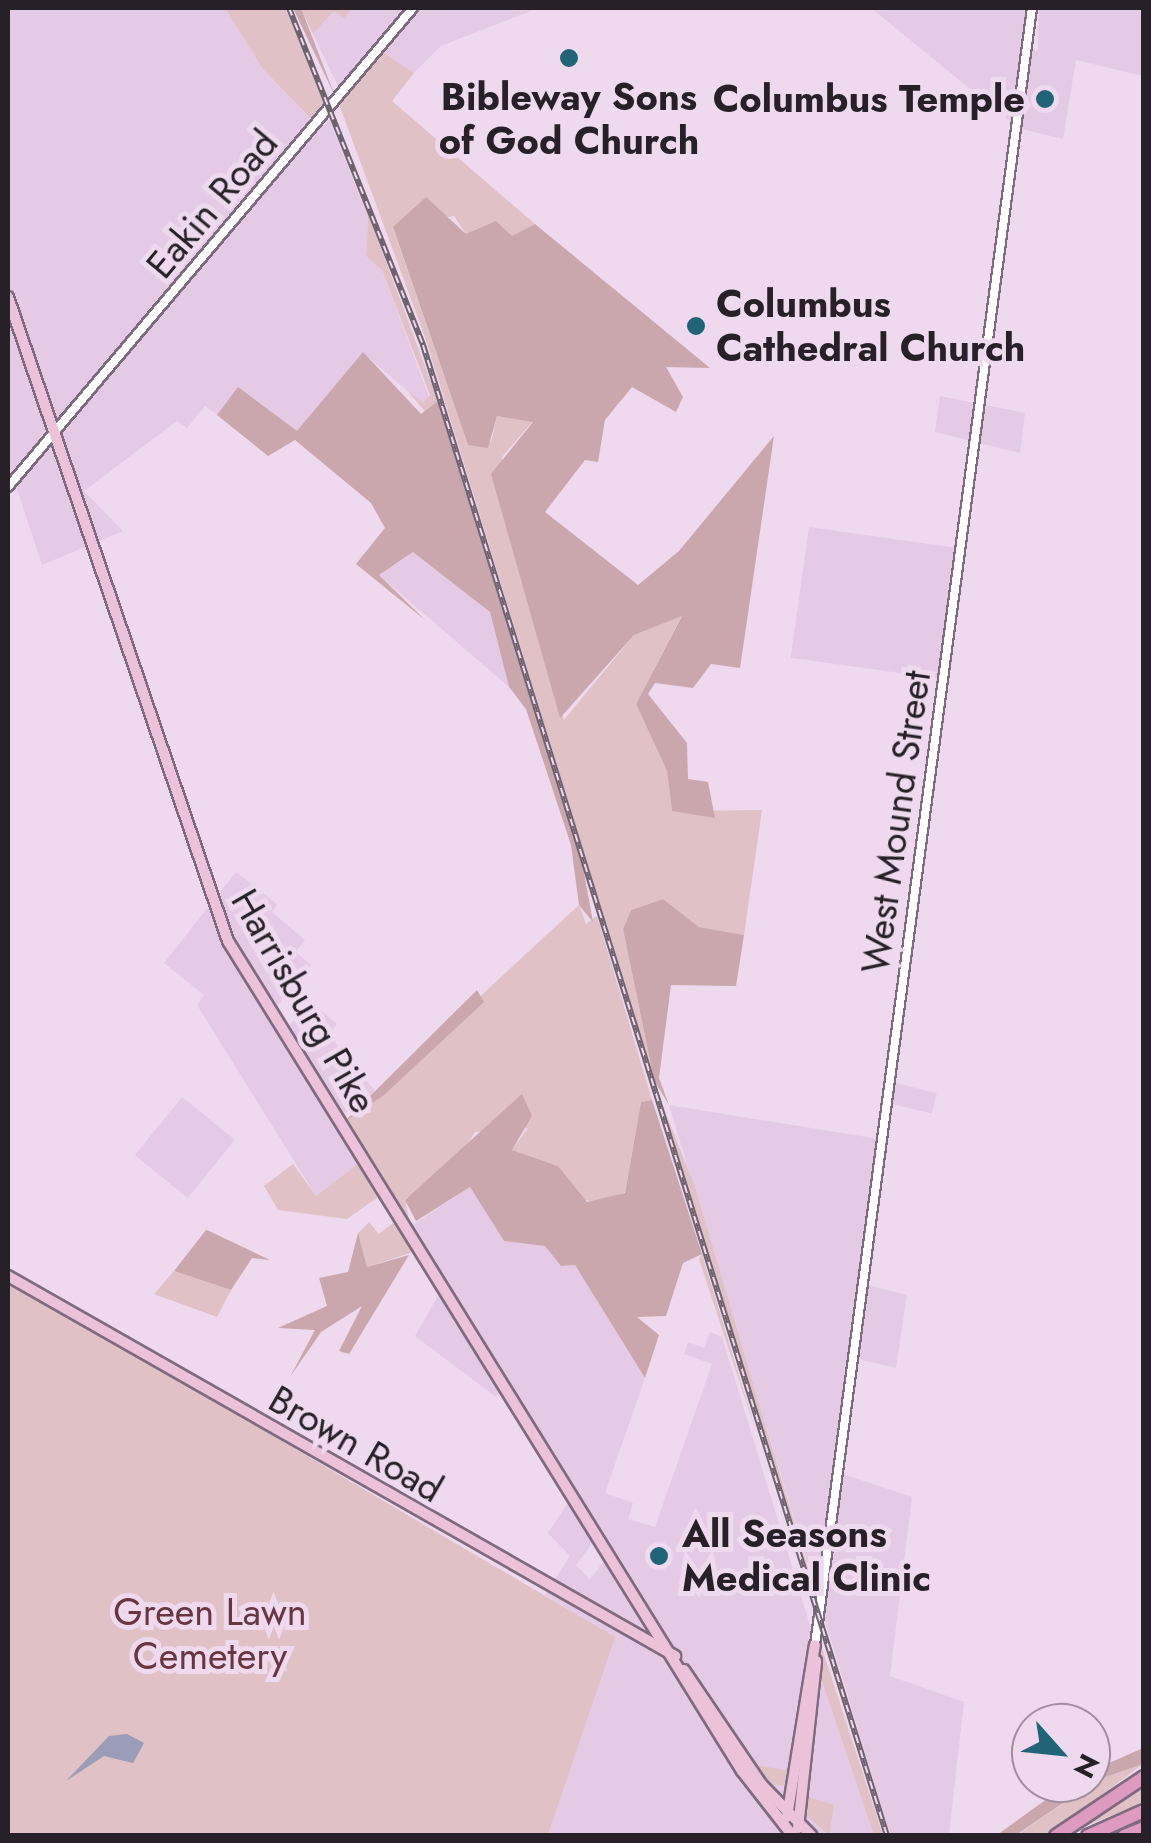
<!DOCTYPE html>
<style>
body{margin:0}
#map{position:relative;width:1151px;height:1843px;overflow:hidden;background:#eed9ef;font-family:Jost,sans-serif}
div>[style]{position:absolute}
.built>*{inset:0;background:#e5cae6;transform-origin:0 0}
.green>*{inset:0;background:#dfc1c6}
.forest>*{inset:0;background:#c9a7ac}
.water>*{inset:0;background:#9b9cb7}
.roads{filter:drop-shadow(2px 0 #7e6b7f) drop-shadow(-2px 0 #7e6b7f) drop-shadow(0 2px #7e6b7f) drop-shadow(0 -2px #7e6b7f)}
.minor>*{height:8px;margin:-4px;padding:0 4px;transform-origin:4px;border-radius:4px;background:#fff}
.major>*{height:10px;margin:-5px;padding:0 5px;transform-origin:5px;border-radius:5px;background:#ebc2d9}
.highway>*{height:12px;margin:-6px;padding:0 6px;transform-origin:6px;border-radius:6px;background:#de9abf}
.rail>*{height:6px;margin-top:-3px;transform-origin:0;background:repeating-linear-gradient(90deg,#eed9ef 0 8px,#6e626f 0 16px);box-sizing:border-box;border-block:2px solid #6e626f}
.dots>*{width:28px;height:28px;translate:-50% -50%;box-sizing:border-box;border:5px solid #eed9ef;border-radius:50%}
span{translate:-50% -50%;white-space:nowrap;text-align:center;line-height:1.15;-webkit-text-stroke:10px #eed9ef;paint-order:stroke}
.poi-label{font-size:38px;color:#282028;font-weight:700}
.right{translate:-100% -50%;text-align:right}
.left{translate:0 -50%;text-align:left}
.street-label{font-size:38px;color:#282028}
.park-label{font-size:38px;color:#673641}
.frame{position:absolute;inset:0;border:10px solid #282028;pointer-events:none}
.north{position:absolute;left:1011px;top:1703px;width:100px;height:100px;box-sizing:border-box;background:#eed9ef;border:2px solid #9f8f9f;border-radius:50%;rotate:117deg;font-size:28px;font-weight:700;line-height:40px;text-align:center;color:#282028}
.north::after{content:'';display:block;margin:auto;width:35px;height:45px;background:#216377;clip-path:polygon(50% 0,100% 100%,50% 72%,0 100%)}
</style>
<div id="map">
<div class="built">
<i style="clip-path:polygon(8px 8px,225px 8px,262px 68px,320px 129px,329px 119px,368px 217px,366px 256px,382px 270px,429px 397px,423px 404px,363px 353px,297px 432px,238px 388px,217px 415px,205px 406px,187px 428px,177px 421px,84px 491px,123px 531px,42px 565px,8px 462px)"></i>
<i style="clip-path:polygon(352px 8px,529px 8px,533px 10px,441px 46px,414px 73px,383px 52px,344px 99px,313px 34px,335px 10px,344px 17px)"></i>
<i style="clip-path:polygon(871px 8px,1027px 8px,1027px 48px,1038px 51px,1039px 8px,1143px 8px,1143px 76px,1076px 60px,1063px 139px,1018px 128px)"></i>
<i style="clip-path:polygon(940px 396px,1025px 413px,1020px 453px,935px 432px)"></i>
<i style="left:809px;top:527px;width:150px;height:132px;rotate:8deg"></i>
<i style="clip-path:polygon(414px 552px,490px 612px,509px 687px,379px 575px)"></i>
<i style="clip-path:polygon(236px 872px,277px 904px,272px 912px,305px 940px,296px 952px,311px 965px,270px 1015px,282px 1034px,310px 1001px,337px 1024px,329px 1035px,376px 1092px,341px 1116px,367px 1158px,316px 1196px,197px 1005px,204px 995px,164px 963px)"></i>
<i style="left:896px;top:1083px;width:42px;height:21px;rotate:14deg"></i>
<i style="left:182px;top:1097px;width:68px;height:75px;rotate:39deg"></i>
<i style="clip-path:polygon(669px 1105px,879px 1139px,860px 1283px,907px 1295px,896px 1368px,849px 1357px,834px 1471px,912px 1497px,890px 1676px,964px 1702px,949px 1835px,890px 1835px)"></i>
<i style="clip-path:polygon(evenodd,470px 1187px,504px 1241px,546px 1246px,561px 1266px,575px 1265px,645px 1378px,605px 1493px,633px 1503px,628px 1519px,655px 1527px,712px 1364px,684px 1354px,688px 1342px,704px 1348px,710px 1332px,722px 1337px,874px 1835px,548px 1835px,614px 1637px,545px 1595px,570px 1556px,548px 1533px,574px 1494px,503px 1384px,496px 1397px,415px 1336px,439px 1294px,400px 1233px,470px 1187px,599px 1534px,611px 1552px,590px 1579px,576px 1565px,599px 1534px)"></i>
</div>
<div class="green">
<i style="clip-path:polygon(225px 8px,285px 8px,328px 102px,312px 120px,262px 68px)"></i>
<i style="clip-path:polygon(301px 8px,352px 8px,344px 18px,334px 11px,313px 34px)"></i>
<i style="clip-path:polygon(383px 52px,414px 73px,392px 101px,535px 224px,512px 236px,466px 234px,454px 216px,393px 228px,468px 445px,491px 442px,497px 416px,533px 421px,502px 457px,564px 720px,634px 635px,682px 615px,636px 704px,667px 771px,672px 811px,762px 810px,744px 935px,699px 927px,663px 899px,631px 910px,623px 929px,654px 1080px,425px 337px,339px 104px)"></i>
<i style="clip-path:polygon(332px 117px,438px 401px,428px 415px,406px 389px,423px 403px,430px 395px,382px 270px,366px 256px,368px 217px)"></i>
<i style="clip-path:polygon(579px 905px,586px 924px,597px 916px,652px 1100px,641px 1102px,625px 1192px,599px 1203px,577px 1198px,558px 1166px,512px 1150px,528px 1128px,475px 1132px,456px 1162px,405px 1199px,410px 1225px,344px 1122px)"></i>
<i style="clip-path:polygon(662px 1104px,694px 1184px,815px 1592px,780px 1490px)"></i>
<i style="clip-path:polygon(293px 1164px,316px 1196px,358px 1164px,378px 1197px,347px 1219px,278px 1210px,264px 1186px)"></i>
<i style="clip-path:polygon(369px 1222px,379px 1234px,393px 1223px,413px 1252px,367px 1267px,358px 1233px)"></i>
<i style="clip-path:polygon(702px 1254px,757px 1435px,699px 1259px)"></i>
<i style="clip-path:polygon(174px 1271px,231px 1290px,217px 1317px,154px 1294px)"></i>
<i style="clip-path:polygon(8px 1280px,615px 1637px,548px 1835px,8px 1835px)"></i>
<i style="clip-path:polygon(822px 1648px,883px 1835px,874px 1835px,819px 1672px)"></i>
<i style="clip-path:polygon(1143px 1764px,1048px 1835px,1016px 1836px,1097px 1780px)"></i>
<i style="clip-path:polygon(754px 1765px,787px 1770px,784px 1785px,766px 1785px)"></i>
<i style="clip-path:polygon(1143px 1781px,1143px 1803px,1060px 1836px)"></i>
<i style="clip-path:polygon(806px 1796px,834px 1805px,829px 1835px,808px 1817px)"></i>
</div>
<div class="forest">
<i style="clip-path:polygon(293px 8px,301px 8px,335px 96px)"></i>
<i style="clip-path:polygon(426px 197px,466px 234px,496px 221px,512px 236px,535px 224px,710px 368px,666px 367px,683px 397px,676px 412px,632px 387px,605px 420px,598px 462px,585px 460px,545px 512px,638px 585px,679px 551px,774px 436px,740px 668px,711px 664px,693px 688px,655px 683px,648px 694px,687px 743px,688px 779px,708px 782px,715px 818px,672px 811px,667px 771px,636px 704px,682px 616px,634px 635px,560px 718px,491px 474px,533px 422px,497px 416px,488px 448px,468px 445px,393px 227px)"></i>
<i style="clip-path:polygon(363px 352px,421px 414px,438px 401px,583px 867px,593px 922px,579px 905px,571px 845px,526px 709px,509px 687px,490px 612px,413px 552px,379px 575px,425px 620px,356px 564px,385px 528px,371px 503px,295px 440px,268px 456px,217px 415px,238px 387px,297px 431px)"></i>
<i style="clip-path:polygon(663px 899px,699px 927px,744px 935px,736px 986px,671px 985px,659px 1078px,669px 1105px,654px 1080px,623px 929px,631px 910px)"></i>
<i style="clip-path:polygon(477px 990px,484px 1002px,384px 1095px,344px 1122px)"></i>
<i style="clip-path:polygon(522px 1094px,532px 1116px,512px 1150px,558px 1166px,587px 1202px,625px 1193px,641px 1102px,652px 1100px,702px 1254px,683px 1263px,666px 1316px,637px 1317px,659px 1335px,645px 1378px,575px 1265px,561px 1266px,545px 1246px,504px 1241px,470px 1187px,416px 1221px,405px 1200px)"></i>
<i style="clip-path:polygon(206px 1230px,207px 1230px,270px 1260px,252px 1258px,231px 1290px,174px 1271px)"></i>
<i style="clip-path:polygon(358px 1233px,367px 1267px,409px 1255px,349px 1354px,339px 1351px,362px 1306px,321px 1332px,290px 1377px,315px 1330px,278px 1328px,327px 1306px,319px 1278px,348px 1272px)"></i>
<i style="clip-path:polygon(1143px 1748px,1143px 1764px,1097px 1780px,1016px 1835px,997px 1835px,1069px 1783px,1091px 1783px,1091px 1771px)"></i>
</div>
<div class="water">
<i style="clip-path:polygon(127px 1734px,144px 1743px,133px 1763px,104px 1756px,66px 1781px,109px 1736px)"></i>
</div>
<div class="roads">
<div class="minor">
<i style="left:8px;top:487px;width:627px;rotate:-49.79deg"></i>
<i style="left:815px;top:1645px;width:1651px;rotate:-82.45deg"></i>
</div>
<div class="major">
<i style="left:8px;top:297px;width:681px;rotate:71.14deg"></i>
<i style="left:228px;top:941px;width:976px;rotate:58.23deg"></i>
<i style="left:742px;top:1771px;width:83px;rotate:51.9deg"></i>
<i style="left:8px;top:1276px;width:768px;rotate:29.67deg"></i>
<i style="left:684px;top:1670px;width:139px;rotate:55.9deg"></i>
<i style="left:762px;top:1785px;width:71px;rotate:45.6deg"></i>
<i style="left:787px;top:1817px;width:174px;rotate:-80.8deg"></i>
<i style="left:798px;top:1828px;width:168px;rotate:-83.8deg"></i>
</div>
<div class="highway">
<i style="left:1056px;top:1836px;width:106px;rotate:-33.8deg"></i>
<i style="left:1088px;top:1836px;width:61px;rotate:-24.1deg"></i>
<i style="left:1124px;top:1836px;width:22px;rotate:-22deg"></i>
</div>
</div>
<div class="rail">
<i style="left:289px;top:8px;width:363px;rotate:68.3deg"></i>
<i style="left:423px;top:345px;width:1562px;rotate:72.71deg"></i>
</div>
<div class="dots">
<i style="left:569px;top:58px;background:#216377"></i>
<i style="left:1045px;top:99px;background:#216377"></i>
<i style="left:696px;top:326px;background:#216377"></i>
<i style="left:659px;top:1556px;background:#216377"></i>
</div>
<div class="poi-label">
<span style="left:569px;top:119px">Bibleway Sons<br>of God Church</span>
<span class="right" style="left:1025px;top:99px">Columbus Temple</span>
<span class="left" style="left:716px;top:326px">Columbus<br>Cathedral Church</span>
<span class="left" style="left:682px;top:1556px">All Seasons<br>Medical Clinic</span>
</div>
<div class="street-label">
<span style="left:212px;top:204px;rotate:-50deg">Eakin Road</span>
<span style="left:896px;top:822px;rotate:-82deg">West Mound Street</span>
<span style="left:304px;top:1001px;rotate:60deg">Harrisburg Pike</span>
<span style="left:356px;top:1444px;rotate:30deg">Brown Road</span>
</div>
<div class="park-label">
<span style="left:210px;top:1634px">Green Lawn<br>Cemetery</span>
</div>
<div class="frame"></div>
<div class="north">N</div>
</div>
